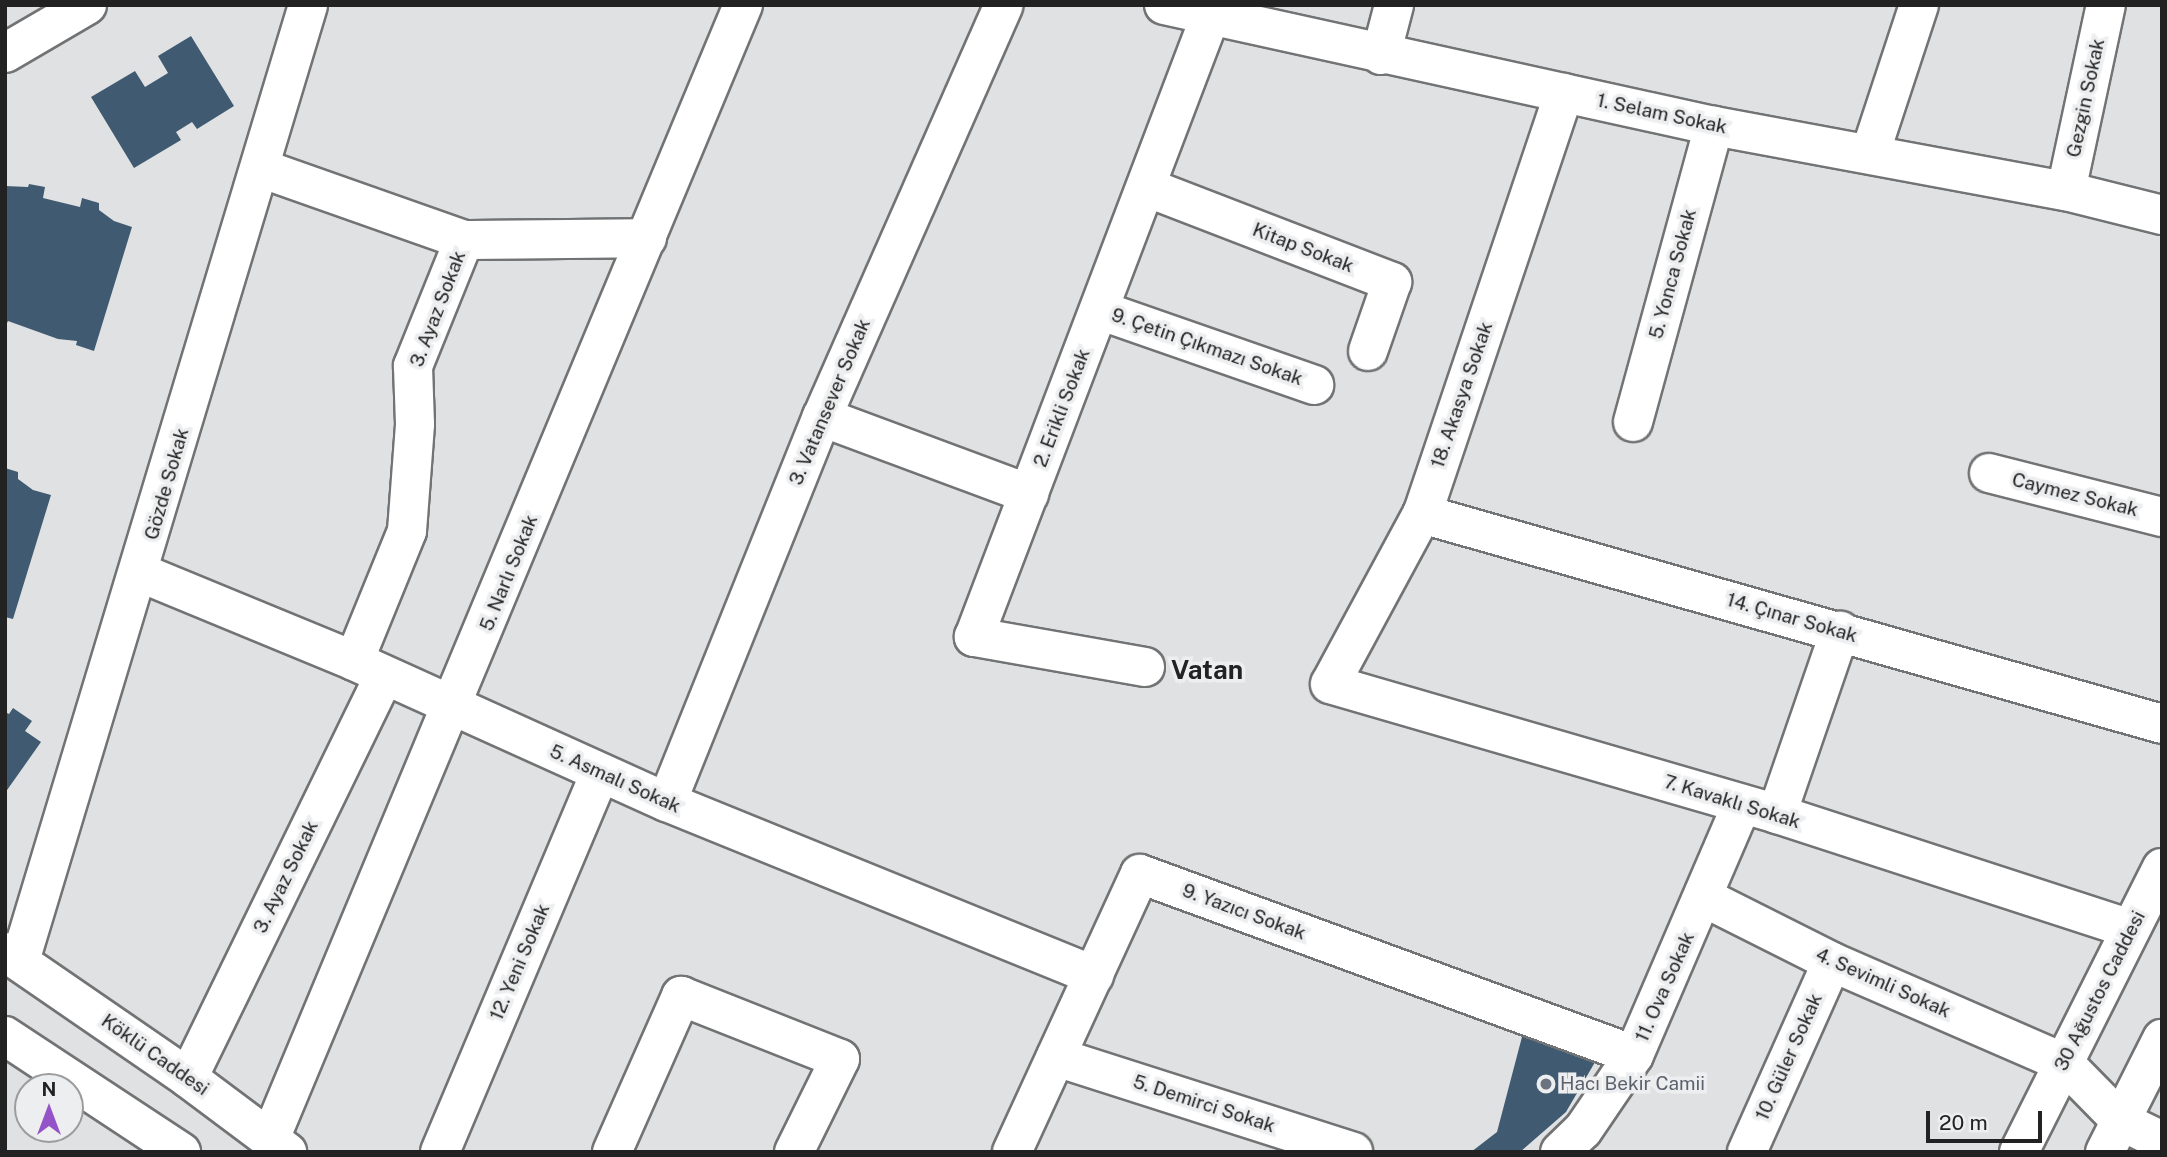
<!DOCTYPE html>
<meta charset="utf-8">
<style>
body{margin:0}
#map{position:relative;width:2167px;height:1157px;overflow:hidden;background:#e0e1e2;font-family:"Public Sans",sans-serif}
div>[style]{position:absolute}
.building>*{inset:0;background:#405b71}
.roads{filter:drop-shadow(2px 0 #727374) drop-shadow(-2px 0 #727374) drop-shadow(0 2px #727374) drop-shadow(0 -2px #727374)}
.minor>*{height:38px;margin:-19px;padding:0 19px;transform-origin:19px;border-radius:19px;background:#fff}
.secondary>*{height:38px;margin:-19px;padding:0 19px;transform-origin:19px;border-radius:19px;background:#fff}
.dots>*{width:19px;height:19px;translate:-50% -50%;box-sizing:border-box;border:4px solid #edeeef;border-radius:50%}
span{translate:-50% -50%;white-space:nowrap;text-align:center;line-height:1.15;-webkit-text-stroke:7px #edeeef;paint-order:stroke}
.street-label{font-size:19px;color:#222223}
.worship-label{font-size:19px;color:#5b616d}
.left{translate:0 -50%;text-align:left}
.district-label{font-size:26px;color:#222223;font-weight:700}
.frame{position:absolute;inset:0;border:7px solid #222223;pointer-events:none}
.north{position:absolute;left:14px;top:1073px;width:70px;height:70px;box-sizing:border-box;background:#edeeef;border:2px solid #9c9c9d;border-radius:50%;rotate:0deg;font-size:19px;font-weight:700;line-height:28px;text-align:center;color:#222223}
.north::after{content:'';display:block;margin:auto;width:24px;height:32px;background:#9553c8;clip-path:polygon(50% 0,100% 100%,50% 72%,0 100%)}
.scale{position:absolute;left:1926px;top:1111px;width:116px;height:32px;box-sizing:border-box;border:4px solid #222223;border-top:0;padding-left:9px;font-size:21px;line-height:24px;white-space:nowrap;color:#222223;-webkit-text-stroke:5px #edeeef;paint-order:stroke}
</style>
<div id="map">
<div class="building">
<i style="clip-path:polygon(191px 36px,234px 106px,197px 129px,192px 122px,176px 132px,181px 140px,134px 168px,91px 97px,135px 71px,145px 87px,168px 73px,158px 56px)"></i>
<i style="clip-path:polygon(29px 184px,45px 187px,43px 198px,80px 207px,82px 198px,99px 203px,99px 210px,114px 221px,132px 227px,94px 351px,76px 345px,77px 341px,58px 339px,8px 321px,5px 327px,5px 186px,28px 187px)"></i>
<i style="clip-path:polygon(5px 468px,18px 472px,18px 479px,33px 490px,51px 495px,13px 619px,5px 617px)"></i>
<i style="clip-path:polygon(13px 708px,32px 721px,25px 731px,41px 742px,5px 793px,5px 712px,9px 714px)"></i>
<i style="clip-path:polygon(1523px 1033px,1598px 1057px,1566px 1112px,1520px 1152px,1471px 1152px,1497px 1132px)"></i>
</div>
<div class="roads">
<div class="minor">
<i style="left:1164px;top:5px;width:563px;rotate:12.41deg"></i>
<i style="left:1714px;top:126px;width:358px;rotate:10.5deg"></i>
<i style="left:2066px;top:191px;width:99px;rotate:14deg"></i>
<i style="left:1381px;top:55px;width:52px;rotate:-75.4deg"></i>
<i style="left:1564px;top:93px;width:444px;rotate:108.6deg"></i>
<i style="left:1422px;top:514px;width:193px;rotate:118.4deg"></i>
<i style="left:1330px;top:684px;width:466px;rotate:16.2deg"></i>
<i style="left:1777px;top:814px;width:372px;rotate:18deg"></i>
<i style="left:1870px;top:154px;width:157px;rotate:-71.8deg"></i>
<i style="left:260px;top:168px;width:216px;rotate:19.4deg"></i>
<i style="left:464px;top:240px;width:183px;rotate:-0.6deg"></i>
<i style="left:1146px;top:187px;width:264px;rotate:21.1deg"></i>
<i style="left:1392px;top:282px;width:73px;rotate:109.2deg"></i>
<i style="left:2066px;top:191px;width:190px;rotate:-77.9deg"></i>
<i style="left:1099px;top:310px;width:228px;rotate:19.2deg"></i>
<i style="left:822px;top:417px;width:221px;rotate:20.4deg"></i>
<i style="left:1633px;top:422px;width:307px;rotate:-74.7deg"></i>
<i style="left:1989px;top:473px;width:179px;rotate:14.3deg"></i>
<i style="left:1422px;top:514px;width:769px;rotate:15.84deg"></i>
<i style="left:141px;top:573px;width:230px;rotate:22.4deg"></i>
<i style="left:354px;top:661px;width:343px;rotate:24.3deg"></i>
<i style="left:667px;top:802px;width:461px;rotate:22.1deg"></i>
<i style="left:354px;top:661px;width:140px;rotate:-67.8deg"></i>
<i style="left:407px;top:531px;width:107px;rotate:-85.7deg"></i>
<i style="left:415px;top:424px;width:58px;rotate:-92deg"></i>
<i style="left:413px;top:366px;width:136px;rotate:-68deg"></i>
<i style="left:1145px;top:667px;width:174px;rotate:-170deg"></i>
<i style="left:974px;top:637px;width:663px;rotate:-69.16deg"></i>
<i style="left:667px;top:802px;width:415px;rotate:-68.1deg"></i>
<i style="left:822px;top:417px;width:450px;rotate:-66.2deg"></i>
<i style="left:1777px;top:814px;width:194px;rotate:-71deg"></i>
<i style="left:1705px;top:898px;width:142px;rotate:26.7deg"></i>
<i style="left:1832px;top:962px;width:253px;rotate:23.5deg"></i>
<i style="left:2064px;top:1063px;width:81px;rotate:45.5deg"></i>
<i style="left:2121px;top:1121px;width:46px;rotate:26deg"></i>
<i style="left:20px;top:961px;width:998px;rotate:-73.23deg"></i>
<i style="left:1056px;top:1057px;width:312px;rotate:17.7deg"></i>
<i style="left:188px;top:1078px;width:447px;rotate:-64deg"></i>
<i style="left:270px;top:1139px;width:1229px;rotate:-67.36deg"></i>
<i style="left:440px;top:1152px;width:411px;rotate:-67.1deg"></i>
<i style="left:612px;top:1152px;width:171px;rotate:-66.1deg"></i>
<i style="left:681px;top:996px;width:171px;rotate:21.6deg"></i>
<i style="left:840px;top:1059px;width:104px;rotate:116.3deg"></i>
<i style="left:1012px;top:1152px;width:306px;rotate:-65.3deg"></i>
<i style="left:1140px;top:874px;width:526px;rotate:20.12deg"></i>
<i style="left:1560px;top:1152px;width:32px;rotate:-44deg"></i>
<i style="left:1583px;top:1130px;width:91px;rotate:-55.8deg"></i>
<i style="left:1634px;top:1055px;width:273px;rotate:-66.7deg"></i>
<i style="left:1747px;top:1152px;width:208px;rotate:-65.9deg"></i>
</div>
<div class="secondary">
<i style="left:5px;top:53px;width:95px;rotate:-30.3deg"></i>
<i style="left:5px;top:952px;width:222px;rotate:34.5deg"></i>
<i style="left:188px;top:1078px;width:124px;rotate:36.8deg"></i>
<i style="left:5px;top:1036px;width:211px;rotate:33.4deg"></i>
<i style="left:2019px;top:1152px;width:318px;rotate:-63.3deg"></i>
<i style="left:2105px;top:1152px;width:127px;rotate:-63.2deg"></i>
</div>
</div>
<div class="dots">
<i style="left:1546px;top:1084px;background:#6b7280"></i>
</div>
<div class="street-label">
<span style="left:2086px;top:98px;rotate:-78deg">Gezgin Sokak</span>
<span style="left:1662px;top:114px;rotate:12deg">1. Selam Sokak</span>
<span style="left:1303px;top:248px;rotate:21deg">Kitap Sokak</span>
<span style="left:1673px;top:274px;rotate:-75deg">5. Yonca Sokak</span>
<span style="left:438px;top:309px;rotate:-69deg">3. Ayaz Sokak</span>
<span style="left:1207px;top:347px;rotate:19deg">9. Çetin Çıkmazı Sokak</span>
<span style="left:1462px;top:395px;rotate:-71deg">18. Akasya Sokak</span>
<span style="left:830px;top:402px;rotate:-67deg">3. Vatansever Sokak</span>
<span style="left:1062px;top:408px;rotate:-69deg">2. Erikli Sokak</span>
<span style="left:167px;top:484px;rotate:-74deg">Gözde Sokak</span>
<span style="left:2075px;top:495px;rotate:14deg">Caymez Sokak</span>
<span style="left:509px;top:573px;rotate:-68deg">5. Narlı Sokak</span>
<span style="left:1792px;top:618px;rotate:16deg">14. Çınar Sokak</span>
<span style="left:615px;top:779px;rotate:24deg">5. Asmalı Sokak</span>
<span style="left:1732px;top:802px;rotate:17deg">7. Kavaklı Sokak</span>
<span style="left:286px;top:877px;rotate:-64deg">3. Ayaz Sokak</span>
<span style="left:1244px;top:912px;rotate:20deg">9. Yazıcı Sokak</span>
<span style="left:520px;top:962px;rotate:-67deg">12. Yeni Sokak</span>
<span style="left:1883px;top:983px;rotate:24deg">4. Sevimli Sokak</span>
<span style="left:1665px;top:987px;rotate:-66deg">11. Ova Sokak</span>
<span style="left:2100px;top:991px;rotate:-63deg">30 Ağustos Caddesi</span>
<span style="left:155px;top:1055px;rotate:35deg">Köklü Caddesi</span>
<span style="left:1789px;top:1057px;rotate:-66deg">10. Güler Sokak</span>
<span style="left:1204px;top:1104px;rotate:18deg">5. Demirci Sokak</span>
</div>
<div class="worship-label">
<span class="left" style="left:1560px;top:1084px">Hacı Bekir Camii</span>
</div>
<div class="district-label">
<span style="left:1207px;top:670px">Vatan</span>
</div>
<div class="frame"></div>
<div class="north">N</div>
<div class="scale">20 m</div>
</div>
